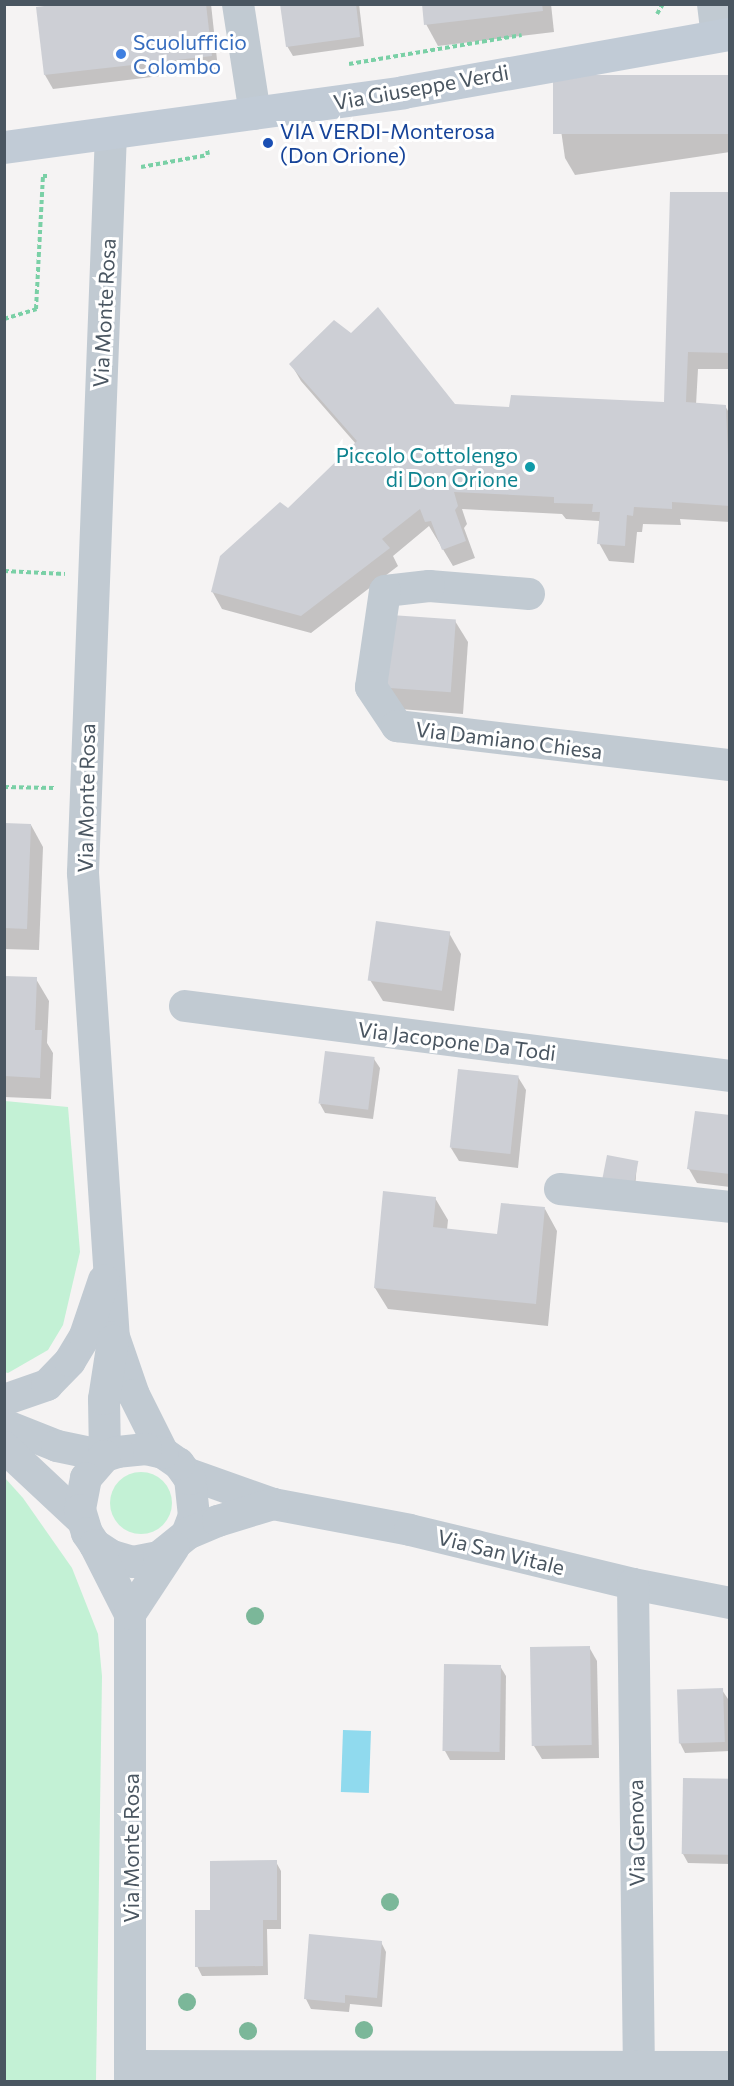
<!DOCTYPE html>
<style>
body{margin:0}
#map{position:relative;width:734px;height:2086px;overflow:hidden;background:#f5f3f3;font-family:Commissioner,sans-serif}
div>[style]{position:absolute}
.green>*{inset:0;background:#c3f1d5}
.round{border-radius:50%}
.water>*{inset:0;background:#90daee;transform-origin:0 0}
.shadow>*{inset:0;background:#0003}
.building>*{inset:0;background:#cdcfd5;transform-origin:0 0}
.path>*{height:4px;margin-top:-2px;transform-origin:0;background:repeating-linear-gradient(90deg,#7ad0a6 0 4.5px,transparent 0 7.5px)}
.street>*{height:32px;margin:-16px;padding:0 16px;transform-origin:16px;border-radius:16px;background:#c1cad2}
.secondary>*{height:33px;margin:-16.5px;padding:0 16.5px;transform-origin:16.5px;border-radius:16.5px;background:#c1cbd6}
.trees>*{width:18px;height:18px;margin:-9px;border-radius:50%;background:#7bb799}
.dots>*{width:16px;height:16px;translate:-50% -50%;box-sizing:border-box;border:3px solid #fff;border-radius:50%}
span{translate:-50% -50%;white-space:nowrap;text-align:center;line-height:1.15;-webkit-text-stroke:6px #fff;paint-order:stroke}
.shop-label{font-size:21px;color:#366cbe}
.left{translate:0 -50%;text-align:left}
.street-label{font-size:21px;color:#4a5661}
.transit-label{font-size:21px;color:#164399}
.culture-label{font-size:21px;color:#0d838f}
.right{translate:-100% -50%;text-align:right}
.frame{position:absolute;inset:0;border:6px solid #4a5661;pointer-events:none}
</style>
<div id="map">
<div class="green">
<i style="clip-path:polygon(5px 1101px,68px 1107px,80px 1252px,63px 1325px,48px 1350px,8px 1373px,4px 1372px)"></i>
<i class="round" style="left:110px;top:1472px;width:62px;height:62px"></i>
<i style="clip-path:polygon(5px 1478px,23px 1498px,72px 1568px,98px 1634px,102px 1676px,96px 2081px,5px 2081px)"></i>
</div>
<div class="water">
<i style="left:343px;top:1730px;width:28px;height:62px;rotate:2deg"></i>
</div>
<div class="shadow">
<i style="clip-path:polygon(74px 4px,211px 4px,218px 69px,53px 89px,45px 75px,38px 9px)"></i>
<i style="clip-path:polygon(281px 4px,359px 4px,364px 46px,293px 56px,287px 46px)"></i>
<i style="clip-path:polygon(423px 4px,551px 4px,554px 32px,438px 46px,426px 24px)"></i>
<i style="clip-path:polygon(730px 77px,730px 152px,575px 175px,565px 158px,557px 102px)"></i>
<i style="clip-path:polygon(730px 194px,730px 369px,698px 369px,696px 405px,725px 406px,730px 414px,730px 522px,680px 519px,681px 525px,643px 524px,642px 532px,637px 532px,634px 563px,609px 561px,599px 543px,599px 521px,566px 519px,562px 514px,462px 509px,467px 524px,464px 528px,475px 558px,453px 566px,429px 526px,393px 556px,398px 566px,311px 633px,222px 609px,212px 591px,356px 444px,301px 381px,291px 364px,454px 406px,510px 408px,665px 404px)"></i>
<i style="clip-path:polygon(455px 621px,468px 642px,463px 714px,400px 709px,387px 688px)"></i>
<i style="clip-path:polygon(4px 824px,31px 825px,43px 847px,39px 950px,4px 949px)"></i>
<i style="clip-path:polygon(449px 933px,461px 954px,454px 1011px,383px 1001px,370px 980px)"></i>
<i style="clip-path:polygon(4px 978px,36px 979px,49px 1001px,47px 1043px,53px 1053px,51px 1099px,4px 1097px)"></i>
<i style="clip-path:polygon(374px 1059px,380px 1068px,373px 1119px,325px 1113px,320px 1104px)"></i>
<i style="clip-path:polygon(518px 1077px,526px 1090px,518px 1168px,459px 1161px,451px 1148px)"></i>
<i style="clip-path:polygon(730px 1117px,730px 1187px,697px 1183px,689px 1169px)"></i>
<i style="clip-path:polygon(637px 1162px,635px 1190px,607px 1184px)"></i>
<i style="clip-path:polygon(435px 1198px,448px 1220px,447px 1230px,499px 1236px,545px 1209px,557px 1231px,548px 1326px,388px 1309px,375px 1288px)"></i>
<i style="clip-path:polygon(589px 1647px,597px 1661px,599px 1758px,542px 1759px,534px 1746px)"></i>
<i style="clip-path:polygon(500px 1666px,506px 1676px,505px 1760px,450px 1760px,445px 1751px)"></i>
<i style="clip-path:polygon(722px 1690px,728px 1699px,730px 1751px,685px 1753px,680px 1743px)"></i>
<i style="clip-path:polygon(730px 1780px,730px 1864px,688px 1863px,683px 1854px)"></i>
<i style="clip-path:polygon(276px 1862px,281px 1871px,281px 1929px,267px 1929px,268px 1975px,202px 1976px,197px 1966px,211px 1912px)"></i>
<i style="clip-path:polygon(381px 1942px,386px 1952px,382px 2007px,350px 2004px,349px 2012px,311px 2009px,306px 1999px)"></i>
</div>
<div class="building">
<i style="clip-path:polygon(61px 4px,206px 4px,212px 56px,44px 75px,36px 7px)"></i>
<i style="clip-path:polygon(280px 4px,356px 4px,360px 37px,286px 47px)"></i>
<i style="clip-path:polygon(422px 4px,542px 4px,543px 11px,424px 25px)"></i>
<i style="left:730px;top:75px;width:59px;height:177px;rotate:90deg"></i>
<i style="clip-path:polygon(670px 192px,730px 192px,730px 353px,688px 352px,686px 402px,726px 405px,730px 506px,672px 502px,672px 509px,634px 507px,633px 516px,627px 515px,625px 546px,597px 544px,600px 512px,592px 512px,593px 504px,554px 503px,554px 497px,454px 492px,458px 506px,455px 510px,466px 541px,442px 550px,431px 521px,425px 522px,420px 509px,382px 539px,390px 548px,301px 616px,211px 592px,220px 556px,280px 502px,288px 508px,357px 441px,289px 364px,334px 320px,351px 333px,378px 307px,455px 404px,509px 407px,511px 395px,664px 402px)"></i>
<i style="left:391px;top:615px;width:65px;height:73px;rotate:4deg"></i>
<i style="clip-path:polygon(4px 823px,31px 824px,27px 929px,4px 928px)"></i>
<i style="left:376px;top:921px;width:75px;height:60px;rotate:8deg"></i>
<i style="clip-path:polygon(4px 976px,37px 977px,35px 1030px,42px 1030px,40px 1078px,4px 1076px)"></i>
<i style="left:325px;top:1051px;width:50px;height:53px;rotate:7deg"></i>
<i style="left:458px;top:1069px;width:61px;height:79px;rotate:6deg"></i>
<i style="clip-path:polygon(695px 1111px,730px 1115px,730px 1174px,687px 1169px)"></i>
<i style="left:607px;top:1155px;width:32px;height:25px;rotate:11deg"></i>
<i style="clip-path:polygon(383px 1191px,436px 1197px,433px 1227px,497px 1234px,501px 1203px,545px 1207px,536px 1304px,374px 1288px)"></i>
<i style="left:590px;top:1646px;width:99px;height:60px;rotate:89deg"></i>
<i style="left:444px;top:1664px;width:57px;height:87px;rotate:1deg"></i>
<i style="left:723px;top:1688px;width:54px;height:46px;rotate:88deg"></i>
<i style="left:683px;top:1778px;width:47px;height:76px;rotate:1deg"></i>
<i style="clip-path:polygon(277px 1860px,277px 1920px,263px 1920px,263px 1966px,195px 1967px,195px 1910px,210px 1910px,210px 1861px)"></i>
<i style="clip-path:polygon(309px 1934px,382px 1941px,377px 1998px,345px 1995px,345px 2003px,304px 1999px)"></i>
</div>
<div class="path">
<i style="left:657px;top:14px;width:12px;rotate:-59deg"></i>
<i style="left:349px;top:64px;width:175px;rotate:-9.5deg"></i>
<i style="left:141px;top:167px;width:68px;rotate:-10.2deg"></i>
<i style="left:208px;top:155px;width:5px;rotate:-101deg"></i>
<i style="left:4px;top:319px;width:34px;rotate:-17deg"></i>
<i style="left:36px;top:309px;width:133px;rotate:-87deg"></i>
<i style="left:43px;top:176px;width:4px"></i>
<i style="left:4px;top:571px;width:61px;rotate:2.8deg"></i>
<i style="left:4px;top:787px;width:50px;rotate:1.1deg"></i>
</div>
<div class="street">
<i style="left:238px;top:4px;width:111px;rotate:81.2deg"></i>
<i style="left:713px;top:4px;width:32px;rotate:83deg"></i>
<i style="left:111px;top:133px;width:741px;rotate:92.17deg"></i>
<i style="left:83px;top:873px;width:465px;rotate:86.2deg"></i>
<i style="left:114px;top:1337px;width:61px;rotate:71deg"></i>
<i style="left:134px;top:1395px;width:65px;rotate:63.4deg"></i>
<i style="left:529px;top:594px;width:100px;rotate:-175.4deg"></i>
<i style="left:429px;top:586px;width:44px;rotate:173.5deg"></i>
<i style="left:385px;top:591px;width:97px;rotate:98.3deg"></i>
<i style="left:371px;top:687px;width:47px;rotate:56.3deg"></i>
<i style="left:397px;top:726px;width:335px;rotate:6.7deg"></i>
<i style="left:185px;top:1006px;width:549px;rotate:7.32deg"></i>
<i style="left:560px;top:1189px;width:171px;rotate:6deg"></i>
<i style="left:4px;top:1400px;width:46px;rotate:-19.2deg"></i>
<i style="left:47px;top:1385px;width:33px;rotate:-46deg"></i>
<i style="left:70px;top:1361px;width:29px;rotate:-59deg"></i>
<i style="left:85px;top:1336px;width:59px;rotate:-71.3deg"></i>
<i style="left:4px;top:1425px;width:57px;rotate:21.6deg"></i>
<i style="left:57px;top:1446px;width:49px;rotate:11.8deg"></i>
<i style="left:105px;top:1456px;width:57px;rotate:-91deg"></i>
<i style="left:104px;top:1399px;width:59px;rotate:-81.2deg"></i>
<i style="left:4px;top:1447px;width:107px;rotate:43.1deg"></i>
<i style="left:186px;top:1473px;width:92px;rotate:19.6deg"></i>
<i style="left:273px;top:1504px;width:139px;rotate:10.7deg"></i>
<i style="left:410px;top:1530px;width:229px;rotate:13.6deg"></i>
<i style="left:633px;top:1584px;width:99px;rotate:11.1deg"></i>
<i style="left:187px;top:1534px;width:19px;rotate:-69deg"></i>
<i style="left:194px;top:1516px;width:37px;rotate:-96deg"></i>
<i style="left:190px;top:1479px;width:19px;rotate:-126deg"></i>
<i style="left:179px;top:1464px;width:19px;rotate:-145deg"></i>
<i style="left:163px;top:1453px;width:17px;rotate:-167deg"></i>
<i style="left:146px;top:1449px;width:28px;rotate:174deg"></i>
<i style="left:118px;top:1452px;width:14px;rotate:163deg"></i>
<i style="left:105px;top:1456px;width:29px;rotate:131deg"></i>
<i style="left:86px;top:1478px;width:33px;rotate:101deg"></i>
<i style="left:80px;top:1510px;width:24px;rotate:73deg"></i>
<i style="left:87px;top:1533px;width:14px;rotate:56deg"></i>
<i style="left:95px;top:1545px;width:20px;rotate:33deg"></i>
<i style="left:112px;top:1556px;width:22px;rotate:16deg"></i>
<i style="left:133px;top:1562px;width:26px;rotate:-11deg"></i>
<i style="left:159px;top:1557px;width:36px;rotate:-39deg"></i>
<i style="left:187px;top:1534px;width:34px;rotate:-23deg"></i>
<i style="left:218px;top:1521px;width:58px;rotate:-17.2deg"></i>
<i style="left:95px;top:1545px;width:77px;rotate:63.1deg"></i>
<i style="left:130px;top:1614px;width:468px;rotate:90deg"></i>
<i style="left:633px;top:1584px;width:498px;rotate:89.3deg"></i>
<i style="left:130px;top:1614px;width:80px;rotate:-56.7deg"></i>
<i style="left:130px;top:2066px;width:600px;rotate:0.1deg"></i>
</div>
<div class="secondary">
<i style="left:4px;top:147px;width:403px;rotate:-7.8deg"></i>
<i style="left:403px;top:92px;width:332px;rotate:-10.1deg"></i>
</div>
<div class="trees">
<i style="left:255px;top:1616px"></i>
<i style="left:390px;top:1902px"></i>
<i style="left:187px;top:2002px"></i>
<i style="left:364px;top:2030px"></i>
<i style="left:248px;top:2031px"></i>
</div>
<div class="dots">
<i style="left:121px;top:54px;background:#3f7fe0"></i>
<i style="left:268px;top:143px;background:#1a4fb4"></i>
<i style="left:530px;top:467px;background:#0f9aa8"></i>
</div>
<div class="shop-label">
<span class="left" style="left:133px;top:54px">Scuolufficio<br>Colombo</span>
</div>
<div class="street-label">
<span style="left:421px;top:87px;rotate:-10deg">Via Giuseppe Verdi</span>
<span style="left:104px;top:313px;rotate:-87deg">Via Monte Rosa</span>
<span style="left:509px;top:740px;rotate:7deg">Via Damiano Chiesa</span>
<span style="left:86px;top:798px;rotate:-89deg">Via Monte Rosa</span>
<span style="left:457px;top:1041px;rotate:7deg">Via Jacopone Da Todi</span>
<span style="left:501px;top:1552px;rotate:14deg">Via San Vitale</span>
<span style="left:636px;top:1833px;rotate:-91deg">Via Genova</span>
<span style="left:131px;top:1848px;rotate:-90deg">Via Monte Rosa</span>
</div>
<div class="transit-label">
<span class="left" style="left:280px;top:143px">VIA VERDI-Monterosa<br>(Don Orione)</span>
</div>
<div class="culture-label">
<span class="right" style="left:518px;top:467px">Piccolo Cottolengo<br>di Don Orione</span>
</div>
<div class="frame"></div>
</div>
